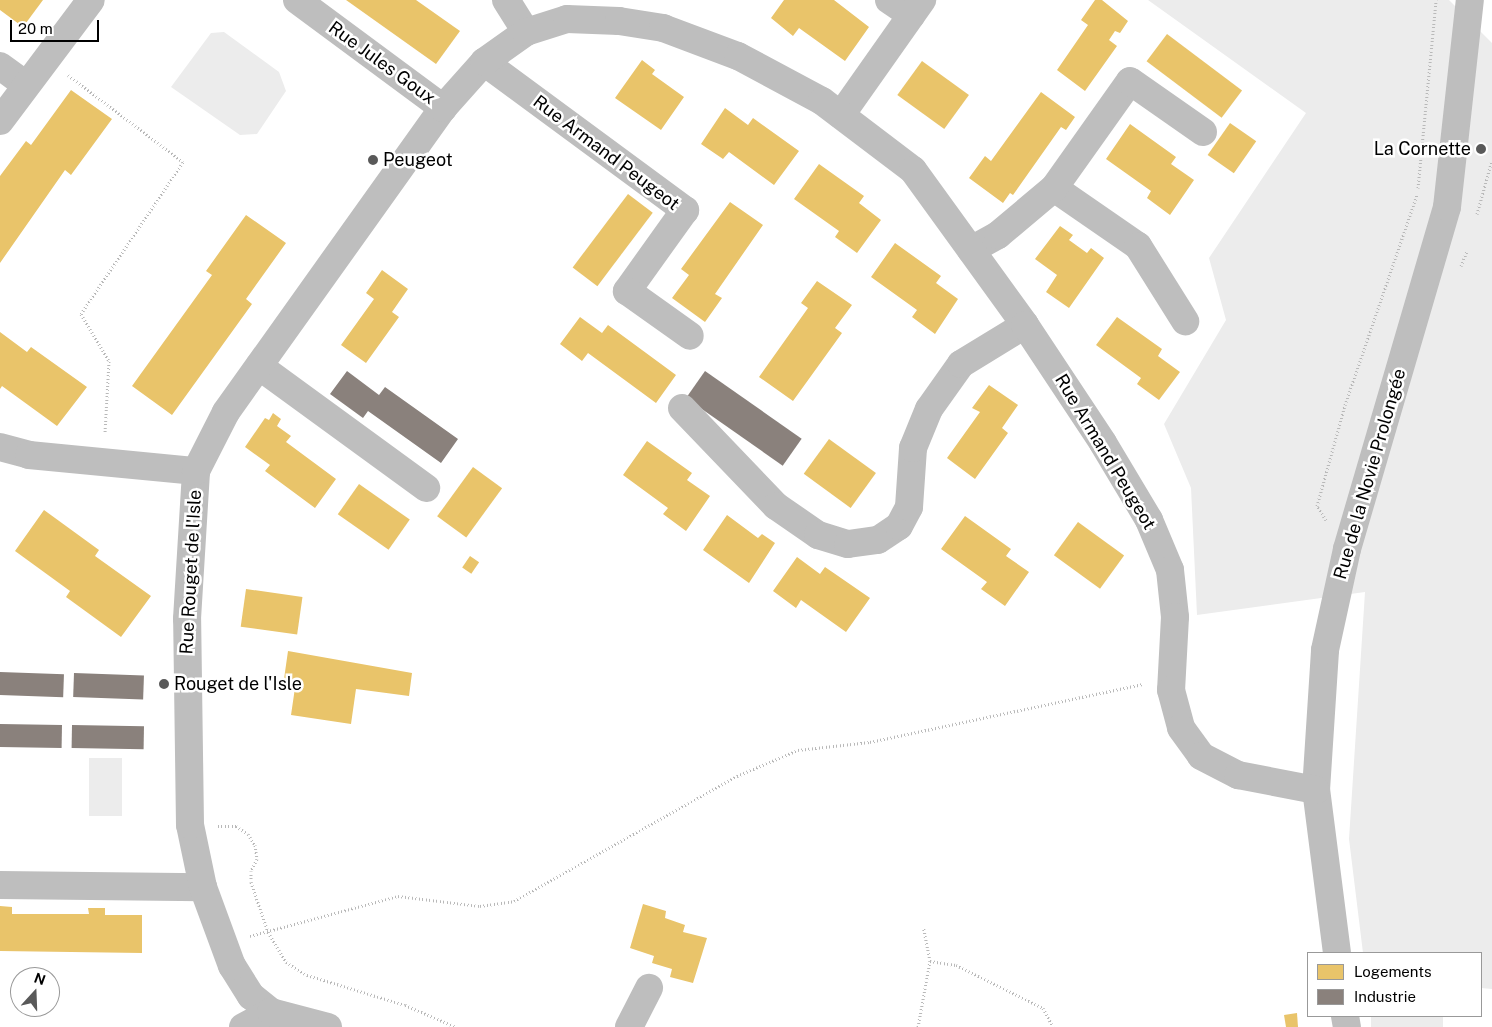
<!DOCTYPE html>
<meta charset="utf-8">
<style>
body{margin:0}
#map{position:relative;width:1492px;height:1027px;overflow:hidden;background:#fff;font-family:"Public Sans",sans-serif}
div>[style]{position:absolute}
.green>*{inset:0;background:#ececec;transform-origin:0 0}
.homes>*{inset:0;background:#e9c46a;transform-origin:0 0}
.industry>*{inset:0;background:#8a817c;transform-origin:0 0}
.path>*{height:3px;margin-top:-1.5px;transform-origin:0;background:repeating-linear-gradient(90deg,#b9b9b9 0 1px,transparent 0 3.5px)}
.minor>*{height:28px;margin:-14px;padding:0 14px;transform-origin:14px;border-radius:14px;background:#bebebe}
.dots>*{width:14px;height:14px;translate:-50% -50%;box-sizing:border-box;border:2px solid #fff;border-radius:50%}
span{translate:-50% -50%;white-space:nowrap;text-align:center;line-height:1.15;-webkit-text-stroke:5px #fff;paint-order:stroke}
.street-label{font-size:18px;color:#000}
.poi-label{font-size:18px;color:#000}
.right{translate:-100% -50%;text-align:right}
.left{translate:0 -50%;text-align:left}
.legend{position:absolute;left:1307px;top:952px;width:175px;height:65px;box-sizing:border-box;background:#fff;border:1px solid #999;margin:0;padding:6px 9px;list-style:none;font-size:15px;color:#000}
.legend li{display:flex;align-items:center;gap:10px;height:25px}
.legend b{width:25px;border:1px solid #999}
.north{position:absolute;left:10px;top:967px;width:50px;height:50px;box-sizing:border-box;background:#fff;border:1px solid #999;border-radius:50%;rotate:20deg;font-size:14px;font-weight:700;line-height:20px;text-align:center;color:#000}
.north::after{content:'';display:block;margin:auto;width:18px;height:22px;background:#595959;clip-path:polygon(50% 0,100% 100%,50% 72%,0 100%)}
.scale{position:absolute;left:10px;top:20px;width:89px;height:22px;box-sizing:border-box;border:2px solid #000;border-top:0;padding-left:6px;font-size:15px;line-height:18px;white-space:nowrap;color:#000;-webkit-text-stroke:4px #fff;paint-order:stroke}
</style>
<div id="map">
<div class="green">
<i style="clip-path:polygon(1148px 0,1449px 0,1492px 43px,1492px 989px,1481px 988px,1481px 953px,1363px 953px,1349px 839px,1365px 592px,1197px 615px,1191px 488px,1164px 424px,1226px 320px,1209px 258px,1306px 113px)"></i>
<i style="clip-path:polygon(224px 32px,279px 72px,286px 91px,257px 134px,240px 135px,171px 87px,211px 33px)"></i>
<i style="left:122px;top:758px;width:58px;height:33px;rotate:90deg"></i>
<i style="left:1371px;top:1016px;width:72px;height:11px"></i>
</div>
<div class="homes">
<i style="clip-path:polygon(0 0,43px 0,23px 27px,0 10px)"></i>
<i style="clip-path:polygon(346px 0,416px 0,460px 31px,436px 64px)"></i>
<i style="clip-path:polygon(784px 0,834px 0,869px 27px,845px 61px,799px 28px,793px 36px,771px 18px)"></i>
<i style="clip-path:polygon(1095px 0,1102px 0,1128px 21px,1120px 33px,1115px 31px,1109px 40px,1117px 46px,1085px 91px,1057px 70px,1088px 25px,1081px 20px)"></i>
<i style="left:1167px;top:34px;width:94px;height:34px;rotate:37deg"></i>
<i style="clip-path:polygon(642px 60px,655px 70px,652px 74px,684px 97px,661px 130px,615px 98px)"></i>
<i style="left:922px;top:61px;width:58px;height:42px;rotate:36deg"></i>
<i style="clip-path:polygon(71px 90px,112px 119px,71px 175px,65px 170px,0 263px,0 176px,26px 141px,31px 145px)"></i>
<i style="clip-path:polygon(1041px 92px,1075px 117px,1066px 130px,1061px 127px,1013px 195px,1010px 193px,1003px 203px,969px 178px,985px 156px,991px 161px)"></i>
<i style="clip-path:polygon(725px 108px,748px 125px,753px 118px,799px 151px,774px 185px,729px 152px,723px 159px,701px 144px)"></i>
<i style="left:1230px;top:123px;width:32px;height:39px;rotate:35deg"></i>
<i style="clip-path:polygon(1130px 124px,1176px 157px,1171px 164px,1194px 180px,1170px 215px,1147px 198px,1151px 191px,1106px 159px)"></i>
<i style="clip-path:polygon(819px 164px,864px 196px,859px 203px,881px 220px,857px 253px,835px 237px,839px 231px,794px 199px)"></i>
<i style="left:628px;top:194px;width:31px;height:92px;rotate:37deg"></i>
<i style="clip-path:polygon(730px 202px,763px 225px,715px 294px,722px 298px,705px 322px,672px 298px,689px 275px,681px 269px)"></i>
<i style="clip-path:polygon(246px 215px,286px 243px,246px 299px,252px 304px,172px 415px,132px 386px,212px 275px,206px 271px)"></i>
<i style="clip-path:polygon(1060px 226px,1073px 235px,1069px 240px,1087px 253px,1091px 248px,1104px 258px,1069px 308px,1046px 292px,1057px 275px,1035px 259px)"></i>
<i style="clip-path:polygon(895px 243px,941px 276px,936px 283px,958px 299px,935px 334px,912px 317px,917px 310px,871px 277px)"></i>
<i style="clip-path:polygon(382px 270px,408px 289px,392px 312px,399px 317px,366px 363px,341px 345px,374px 299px,366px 293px)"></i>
<i style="clip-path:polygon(817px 281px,852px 305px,835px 328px,842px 333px,793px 401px,759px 377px,808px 308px,801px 303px)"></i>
<i style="clip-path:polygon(580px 317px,602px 333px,608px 325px,676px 375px,656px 403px,588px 353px,582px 361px,560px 344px)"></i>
<i style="clip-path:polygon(1117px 317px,1162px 349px,1158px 356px,1180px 372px,1159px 400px,1137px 384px,1141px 378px,1096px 345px)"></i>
<i style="clip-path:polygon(0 332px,27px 352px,31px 347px,87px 387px,57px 426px,2px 386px,0 389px)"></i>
<i style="clip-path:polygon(989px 385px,1018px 405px,1002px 428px,1008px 433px,975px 479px,947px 458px,980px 412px,972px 408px)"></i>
<i style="clip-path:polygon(273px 413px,281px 419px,277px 426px,291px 436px,286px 442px,336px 479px,315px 508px,265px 471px,270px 465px,245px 447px,265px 418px,269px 420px)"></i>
<i style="left:829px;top:439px;width:58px;height:43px;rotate:36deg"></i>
<i style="clip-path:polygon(647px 441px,692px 473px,687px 480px,710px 496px,686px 531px,663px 514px,668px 508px,623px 475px)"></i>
<i style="left:473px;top:467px;width:36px;height:61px;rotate:36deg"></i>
<i style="left:359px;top:484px;width:62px;height:37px;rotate:35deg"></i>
<i style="clip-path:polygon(44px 510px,99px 550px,95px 556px,151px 596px,121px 637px,66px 597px,70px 591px,15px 551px)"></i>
<i style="clip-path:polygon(727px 515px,758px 538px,762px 534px,775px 543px,749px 583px,703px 550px)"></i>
<i style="clip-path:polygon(965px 516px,1011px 549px,1006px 556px,1029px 572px,1005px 606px,981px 589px,987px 582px,941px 549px)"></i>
<i style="left:1078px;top:522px;width:57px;height:41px;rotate:36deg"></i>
<i style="left:470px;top:556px;width:11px;height:14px;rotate:34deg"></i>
<i style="clip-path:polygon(797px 557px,820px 574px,825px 567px,870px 598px,846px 632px,801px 600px,796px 608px,773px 591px)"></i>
<i style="left:246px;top:589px;width:57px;height:38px;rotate:8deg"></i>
<i style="clip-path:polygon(288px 651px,412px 673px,409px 696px,356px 689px,351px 724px,291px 715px,296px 681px,284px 679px)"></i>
<i style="clip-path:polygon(643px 904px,666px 911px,665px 918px,685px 925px,683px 932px,707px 938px,693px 983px,670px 977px,672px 969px,652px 963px,654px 956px,630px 948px)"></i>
<i style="clip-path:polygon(0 906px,12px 907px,12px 914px,89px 914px,88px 908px,105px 908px,105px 915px,142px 915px,142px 953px,0 951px)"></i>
<i style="clip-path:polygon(1297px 1013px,1298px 1027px,1286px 1027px,1284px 1015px)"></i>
</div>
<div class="industry">
<i style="clip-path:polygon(347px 371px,379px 395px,385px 387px,458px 439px,441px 463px,368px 411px,363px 418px,330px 394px)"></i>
<i style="left:705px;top:371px;width:118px;height:33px;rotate:35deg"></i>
<i style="left:0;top:672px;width:64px;height:23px;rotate:2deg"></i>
<i style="left:74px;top:673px;width:70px;height:24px;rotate:2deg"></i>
<i style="left:0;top:724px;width:62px;height:23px;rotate:1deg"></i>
<i style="left:72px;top:725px;width:72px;height:23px;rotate:1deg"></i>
</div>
<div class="path">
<i style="left:68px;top:75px;width:144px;rotate:37.1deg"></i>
<i style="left:183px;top:162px;width:183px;rotate:123.9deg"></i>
<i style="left:81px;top:314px;width:55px;rotate:59.2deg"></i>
<i style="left:109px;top:361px;width:72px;rotate:93.2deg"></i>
<i style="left:1418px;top:188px;width:189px;rotate:-84.5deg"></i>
<i style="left:1477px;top:214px;width:56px;rotate:-74.5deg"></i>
<i style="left:1461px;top:266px;width:16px;rotate:-68deg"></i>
<i style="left:1326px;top:520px;width:17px;rotate:-123deg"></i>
<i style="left:1317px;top:506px;width:105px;rotate:-74.5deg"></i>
<i style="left:1345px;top:405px;width:222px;rotate:-71.1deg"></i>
<i style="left:218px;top:826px;width:18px"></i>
<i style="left:236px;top:826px;width:14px;rotate:34deg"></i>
<i style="left:248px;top:834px;width:13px;rotate:58deg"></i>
<i style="left:255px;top:845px;width:14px;rotate:82deg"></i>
<i style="left:257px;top:859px;width:13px;rotate:117deg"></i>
<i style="left:251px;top:871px;width:11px;rotate:90deg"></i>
<i style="left:251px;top:882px;width:53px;rotate:71.2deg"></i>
<i style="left:268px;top:932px;width:35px;rotate:59deg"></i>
<i style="left:286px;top:962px;width:25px;rotate:32deg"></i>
<i style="left:307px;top:975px;width:102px;rotate:17deg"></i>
<i style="left:405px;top:1005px;width:56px;rotate:23.3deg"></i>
<i style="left:250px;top:936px;width:153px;rotate:-15.1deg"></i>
<i style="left:398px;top:896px;width:83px;rotate:7deg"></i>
<i style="left:480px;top:906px;width:34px;rotate:-8deg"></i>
<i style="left:514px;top:901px;width:256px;rotate:-29.3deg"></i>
<i style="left:737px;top:776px;width:66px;rotate:-23.1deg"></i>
<i style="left:798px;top:750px;width:72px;rotate:-6.3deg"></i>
<i style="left:870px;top:742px;width:279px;rotate:-12deg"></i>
<i style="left:930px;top:961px;width:26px;rotate:9deg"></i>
<i style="left:956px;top:965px;width:97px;rotate:26.3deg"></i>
<i style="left:1043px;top:1008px;width:21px;rotate:62deg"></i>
<i style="left:918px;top:1027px;width:67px;rotate:-79.7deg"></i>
<i style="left:930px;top:961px;width:33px;rotate:-101deg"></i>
</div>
<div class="minor">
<i style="left:297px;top:0;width:182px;rotate:36.5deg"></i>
<i style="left:506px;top:0;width:38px;rotate:58deg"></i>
<i style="left:889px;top:0;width:27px;rotate:34deg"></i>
<i style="left:484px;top:62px;width:250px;rotate:36.4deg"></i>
<i style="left:685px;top:210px;width:100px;rotate:125.6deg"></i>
<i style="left:627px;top:291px;width:77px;rotate:35.5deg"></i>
<i style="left:0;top:66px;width:32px;rotate:36deg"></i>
<i style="left:841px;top:115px;width:141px;rotate:-54.8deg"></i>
<i style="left:0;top:121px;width:151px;rotate:-53.1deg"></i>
<i style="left:1054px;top:188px;width:102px;rotate:34.6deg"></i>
<i style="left:1138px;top:246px;width:89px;rotate:57.9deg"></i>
<i style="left:971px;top:250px;width:31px;rotate:-29deg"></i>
<i style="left:998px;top:235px;width:73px;rotate:-40deg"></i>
<i style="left:1054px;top:188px;width:131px;rotate:-54.6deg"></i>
<i style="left:1130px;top:81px;width:89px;rotate:34.9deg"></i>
<i style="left:259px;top:366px;width:207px;rotate:36.1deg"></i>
<i style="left:682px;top:408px;width:136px;rotate:46.2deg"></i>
<i style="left:776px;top:506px;width:51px;rotate:34.6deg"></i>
<i style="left:818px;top:535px;width:31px;rotate:17deg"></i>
<i style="left:848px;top:544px;width:30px;rotate:-8deg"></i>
<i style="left:878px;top:540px;width:25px;rotate:-34deg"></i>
<i style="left:899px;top:526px;width:21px;rotate:-62deg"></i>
<i style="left:909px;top:507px;width:59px;rotate:-86.1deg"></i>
<i style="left:913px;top:448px;width:42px;rotate:-67.7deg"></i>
<i style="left:929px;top:409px;width:55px;rotate:-54.6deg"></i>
<i style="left:961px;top:364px;width:75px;rotate:-31.4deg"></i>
<i style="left:0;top:447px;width:30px;rotate:15deg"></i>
<i style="left:29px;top:455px;width:168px;rotate:5.5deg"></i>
<i style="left:0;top:885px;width:203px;rotate:0.6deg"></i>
<i style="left:1337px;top:953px;width:164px;rotate:-97.3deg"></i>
<i style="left:1316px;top:790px;width:140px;rotate:-86.3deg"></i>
<i style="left:1325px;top:650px;width:103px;rotate:-77.7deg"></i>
<i style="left:1347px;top:549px;width:356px;rotate:-73.7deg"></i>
<i style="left:1447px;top:207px;width:208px;rotate:-83.7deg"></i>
<i style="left:271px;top:1012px;width:26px;rotate:-141deg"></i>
<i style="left:251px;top:996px;width:36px;rotate:-122deg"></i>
<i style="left:232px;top:966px;width:84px;rotate:-110.2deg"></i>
<i style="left:203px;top:887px;width:63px;rotate:-101.8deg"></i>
<i style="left:190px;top:825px;width:206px;rotate:-90.8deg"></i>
<i style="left:187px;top:619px;width:148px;rotate:-86.5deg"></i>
<i style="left:196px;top:471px;width:66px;rotate:-63deg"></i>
<i style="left:226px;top:412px;width:374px;rotate:-54.5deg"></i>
<i style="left:443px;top:108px;width:62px;rotate:-48.3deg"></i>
<i style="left:484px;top:62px;width:52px;rotate:-35.5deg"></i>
<i style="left:526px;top:32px;width:43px;rotate:-17.6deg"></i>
<i style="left:567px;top:19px;width:52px;rotate:2.2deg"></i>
<i style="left:619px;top:21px;width:45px;rotate:9deg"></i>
<i style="left:663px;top:28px;width:80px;rotate:20.5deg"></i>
<i style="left:738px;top:56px;width:95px;rotate:28.2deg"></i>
<i style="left:822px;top:101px;width:114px;rotate:37.2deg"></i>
<i style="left:913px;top:170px;width:191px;rotate:54.1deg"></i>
<i style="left:1025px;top:325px;width:141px;rotate:56.5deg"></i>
<i style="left:1103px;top:443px;width:90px;rotate:59.1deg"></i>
<i style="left:1149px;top:520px;width:54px;rotate:67.2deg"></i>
<i style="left:1170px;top:570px;width:47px;rotate:83.9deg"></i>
<i style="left:1175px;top:617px;width:73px;rotate:93.1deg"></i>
<i style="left:1171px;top:690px;width:39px;rotate:75deg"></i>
<i style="left:1181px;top:728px;width:34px;rotate:54deg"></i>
<i style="left:1201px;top:756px;width:42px;rotate:27.2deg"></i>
<i style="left:1238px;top:775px;width:79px;rotate:10.9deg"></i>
<i style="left:1345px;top:1016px;width:11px;rotate:80deg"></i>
<i style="left:243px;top:1027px;width:32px;rotate:-28deg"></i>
<i style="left:271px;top:1012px;width:59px;rotate:14.7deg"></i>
<i style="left:629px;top:1027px;width:44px;rotate:-62.9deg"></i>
</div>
<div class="dots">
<i style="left:1481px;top:149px;background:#595959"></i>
<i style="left:373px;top:160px;background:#595959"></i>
<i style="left:164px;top:684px;background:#595959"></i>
</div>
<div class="street-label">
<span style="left:382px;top:63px;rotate:36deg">Rue Jules Goux</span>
<span style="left:606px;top:153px;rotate:37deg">Rue Armand Peugeot</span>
<span style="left:1105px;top:452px;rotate:59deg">Rue Armand Peugeot</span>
<span style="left:1370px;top:474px;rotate:-74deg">Rue de la Novie Prolongée</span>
<span style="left:191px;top:572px;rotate:-87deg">Rue Rouget de l'Isle</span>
</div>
<div class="poi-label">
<span class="right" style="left:1471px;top:149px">La Cornette</span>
<span class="left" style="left:383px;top:160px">Peugeot</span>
<span class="left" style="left:174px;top:684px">Rouget de l'Isle</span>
</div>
<ul class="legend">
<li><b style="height:14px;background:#e9c46a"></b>Logements</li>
<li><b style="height:14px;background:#8a817c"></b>Industrie</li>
</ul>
<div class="north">N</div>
<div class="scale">20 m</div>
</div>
